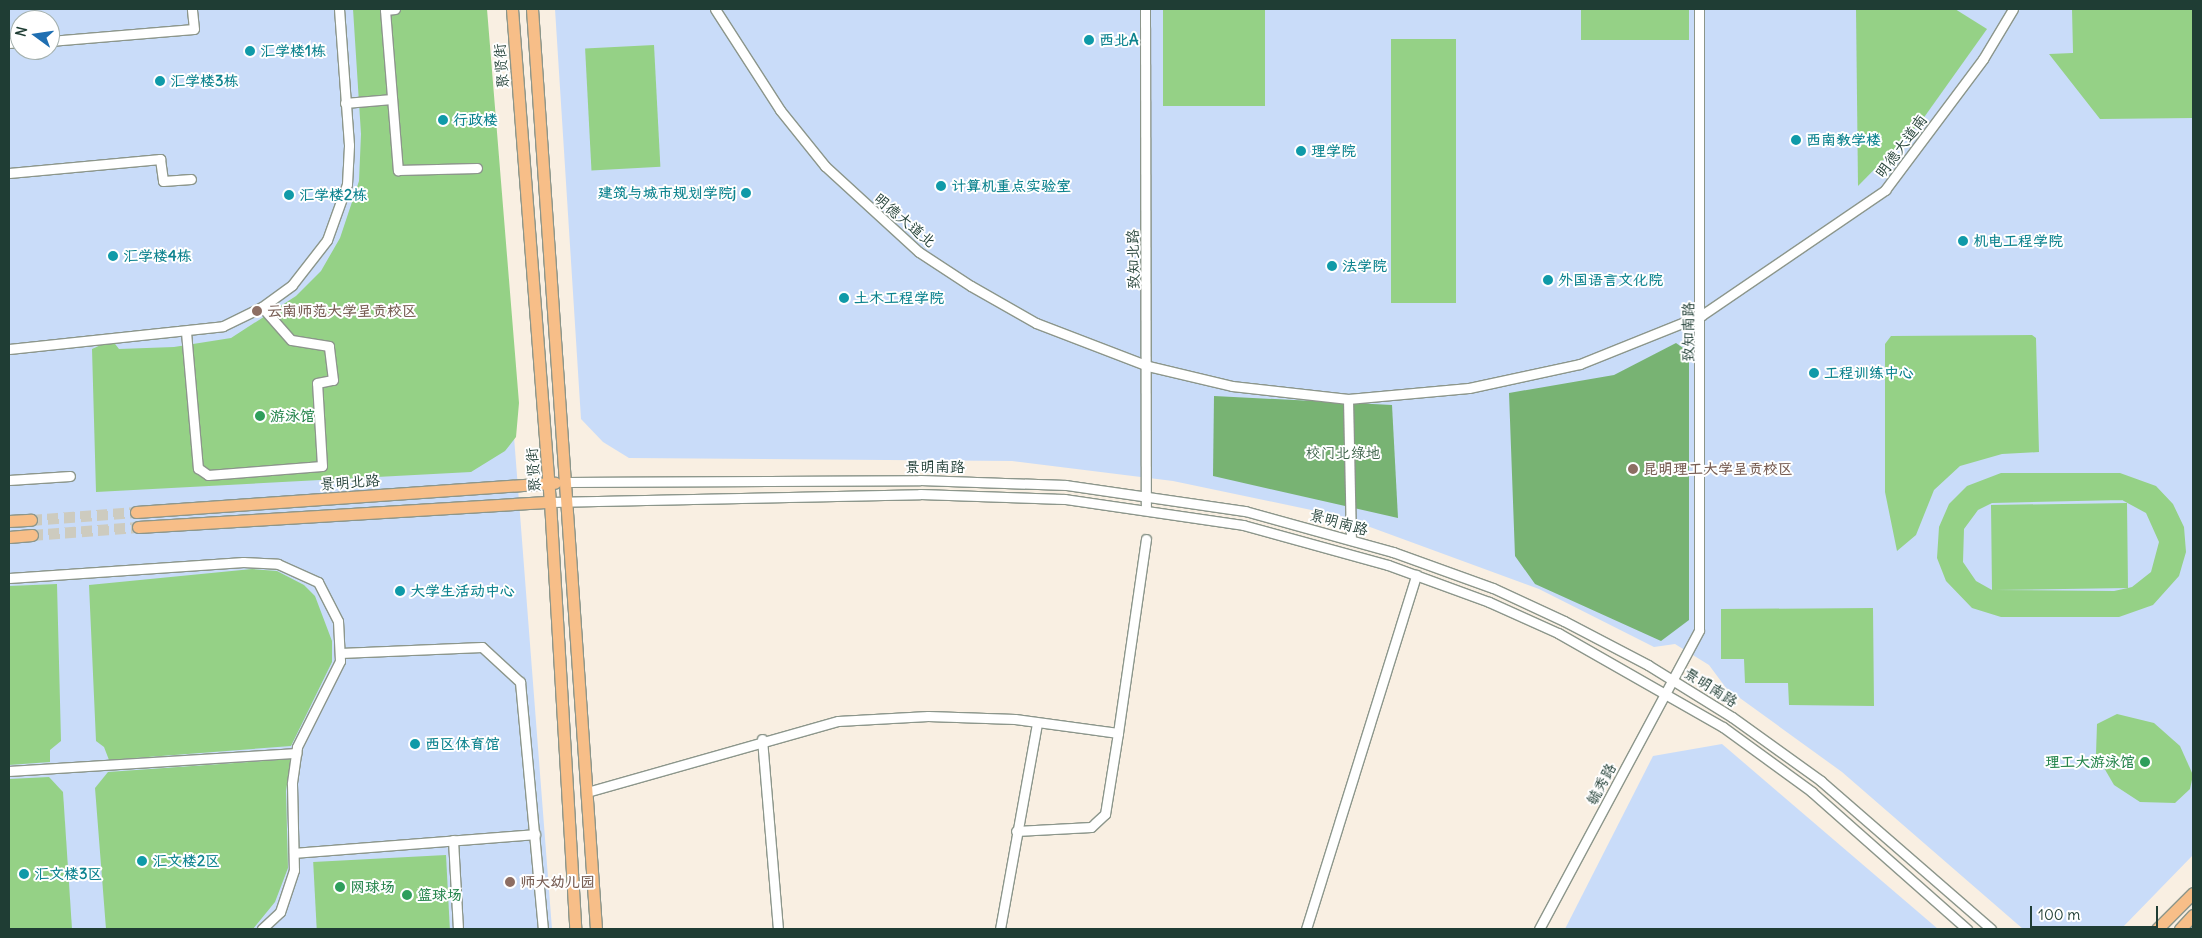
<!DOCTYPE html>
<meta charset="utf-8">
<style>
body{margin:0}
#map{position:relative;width:2202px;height:938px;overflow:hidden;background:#f9efe2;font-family:Delius,"LXGW WenKai TC",sans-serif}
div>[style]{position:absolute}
.built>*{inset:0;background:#c9dcf9}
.green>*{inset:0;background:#95d186;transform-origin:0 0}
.forest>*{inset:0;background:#78b373}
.major-tunnel>*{height:11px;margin-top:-5.5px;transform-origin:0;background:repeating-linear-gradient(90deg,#cdcbbf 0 11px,transparent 0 16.5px)}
.roads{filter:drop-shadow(1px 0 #8c968b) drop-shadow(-1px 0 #8c968b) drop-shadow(0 1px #8c968b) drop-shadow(0 -1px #8c968b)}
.minor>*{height:9px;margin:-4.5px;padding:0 4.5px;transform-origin:4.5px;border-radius:4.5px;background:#fff}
.major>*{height:11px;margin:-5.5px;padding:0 5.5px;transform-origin:5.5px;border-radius:5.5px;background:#f7be88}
.dots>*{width:14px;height:14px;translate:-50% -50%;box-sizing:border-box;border:2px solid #fff;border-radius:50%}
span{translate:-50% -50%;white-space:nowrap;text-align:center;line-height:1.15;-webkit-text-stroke:4px #fff;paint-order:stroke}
.culture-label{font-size:15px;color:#0d838f;font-weight:700}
.left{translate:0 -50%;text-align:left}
.right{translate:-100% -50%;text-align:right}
.street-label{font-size:15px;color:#1f3d34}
.education-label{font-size:15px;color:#785e54;font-weight:700}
.leisure-label{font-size:15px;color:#27864d;font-weight:700}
.park-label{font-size:15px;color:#3c6248}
.frame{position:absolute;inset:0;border:10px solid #1f3d34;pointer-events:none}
.north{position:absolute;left:10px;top:10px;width:50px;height:50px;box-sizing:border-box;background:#fff;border:1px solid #a5b1ae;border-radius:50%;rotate:284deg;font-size:14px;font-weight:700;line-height:20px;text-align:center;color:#1f3d34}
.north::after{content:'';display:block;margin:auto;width:18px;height:22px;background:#1f6fb2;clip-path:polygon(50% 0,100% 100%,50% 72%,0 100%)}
.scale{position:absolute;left:2030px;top:906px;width:128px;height:22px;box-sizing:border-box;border:2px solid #1f3d34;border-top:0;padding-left:6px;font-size:15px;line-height:18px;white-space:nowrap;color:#1f3d34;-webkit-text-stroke:4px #fff;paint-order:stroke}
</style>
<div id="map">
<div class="built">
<i style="clip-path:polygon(evenodd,9px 9px,481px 9px,552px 929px,9px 929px,9px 9px,20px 20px,50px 20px,50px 50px,20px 50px,20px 20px)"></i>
<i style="clip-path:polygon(555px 9px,2193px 9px,2193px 855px,2121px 929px,2023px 929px,1842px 772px,1726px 688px,1709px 665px,1675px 644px,1654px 647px,1539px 589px,1340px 516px,1173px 481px,1012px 461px,629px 458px,603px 442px,581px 419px)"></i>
<i style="clip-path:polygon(1722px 744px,1938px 929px,1565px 929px,1653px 756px)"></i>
</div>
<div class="green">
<i style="clip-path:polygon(353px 9px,487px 9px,519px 403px,516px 437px,505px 451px,471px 472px,96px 492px,92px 349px,112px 340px,119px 349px,174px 347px,231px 338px,296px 296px,321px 271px,340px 238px,359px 181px,361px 134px)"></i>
<i style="left:1163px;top:9px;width:102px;height:97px"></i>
<i style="left:1581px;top:9px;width:108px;height:31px"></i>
<i style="clip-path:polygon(1856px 9px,1955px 9px,1987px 29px,1920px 123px,1858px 186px)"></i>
<i style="clip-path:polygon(2072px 9px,2193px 9px,2193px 118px,2100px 119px,2049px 54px,2073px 53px)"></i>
<i style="left:1456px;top:39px;width:264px;height:65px;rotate:90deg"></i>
<i style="left:654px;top:45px;width:122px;height:69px;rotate:87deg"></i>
<i style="clip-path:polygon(2032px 335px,2036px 338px,2039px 452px,2002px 454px,1960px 466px,1934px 490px,1916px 535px,1897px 551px,1885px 492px,1885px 344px,1891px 336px)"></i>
<i style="clip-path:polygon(evenodd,2120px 473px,2156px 486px,2173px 504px,2184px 527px,2186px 552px,2179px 576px,2153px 605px,2119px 617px,2001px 617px,1972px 608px,1946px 581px,1937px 558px,1939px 527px,1949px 504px,1967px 486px,2001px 473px,2120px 473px,2122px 500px,2146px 513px,2159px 542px,2151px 572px,2132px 587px,2128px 588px,2127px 503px,1991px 505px,1992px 590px,1976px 581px,1963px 562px,1964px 529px,1978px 510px,1992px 503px,2122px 500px,2120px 473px,2128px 588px,2114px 591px,1994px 590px,2128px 588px)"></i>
<i style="clip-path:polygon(252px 569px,277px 571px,304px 585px,315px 596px,332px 641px,332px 662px,291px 746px,109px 760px,104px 747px,96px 741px,89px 585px)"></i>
<i style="clip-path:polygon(57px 584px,61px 741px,50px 750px,50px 762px,9px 765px,9px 586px)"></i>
<i style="clip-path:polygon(1873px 608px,1874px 706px,1789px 705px,1788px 683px,1745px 683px,1744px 659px,1721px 659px,1721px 609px)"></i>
<i style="clip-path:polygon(2117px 714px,2154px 723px,2180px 746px,2193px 775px,2190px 789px,2175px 803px,2140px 802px,2114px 785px,2096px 754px,2097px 724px)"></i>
<i style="clip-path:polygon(291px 759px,286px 791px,288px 868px,275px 902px,253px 929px,106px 929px,95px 788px,108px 772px)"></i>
<i style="clip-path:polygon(49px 777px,63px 792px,72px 929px,9px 929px,9px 779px)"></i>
<i style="left:446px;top:855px;width:74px;height:133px;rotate:87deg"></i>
</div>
<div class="forest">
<i style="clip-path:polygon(1676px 343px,1689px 352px,1689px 620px,1661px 641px,1535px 584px,1515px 556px,1509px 393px,1614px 375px)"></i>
<i style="clip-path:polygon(1214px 396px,1392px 405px,1398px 518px,1213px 476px)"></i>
</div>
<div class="major-tunnel">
<i style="left:31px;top:520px;width:105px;rotate:-4.4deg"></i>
<i style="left:32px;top:535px;width:106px;rotate:-4.3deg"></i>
</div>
<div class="roads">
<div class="minor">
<i style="left:395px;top:9px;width:10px;rotate:174deg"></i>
<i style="left:385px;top:10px;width:161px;rotate:85.4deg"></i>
<i style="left:398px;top:170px;width:79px;rotate:-1.5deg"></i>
<i style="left:715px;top:9px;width:120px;rotate:57.2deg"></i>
<i style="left:780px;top:110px;width:72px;rotate:51.2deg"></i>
<i style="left:825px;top:166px;width:127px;rotate:42.5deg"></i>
<i style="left:919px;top:252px;width:62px;rotate:33.2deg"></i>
<i style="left:971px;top:286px;width:75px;rotate:29.6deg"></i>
<i style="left:1036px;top:323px;width:120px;rotate:21deg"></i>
<i style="left:1148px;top:366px;width:86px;rotate:13.4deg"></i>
<i style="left:1232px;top:386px;width:117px;rotate:6.4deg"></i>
<i style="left:1348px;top:399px;width:141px;rotate:88.8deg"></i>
<i style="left:1145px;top:9px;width:499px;rotate:89.9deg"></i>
<i style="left:50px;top:41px;width:144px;rotate:-4.8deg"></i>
<i style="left:194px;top:29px;width:20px;rotate:-96deg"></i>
<i style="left:9px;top:43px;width:11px;rotate:-5deg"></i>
<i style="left:345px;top:103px;width:47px;rotate:-4.9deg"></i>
<i style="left:9px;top:173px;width:152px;rotate:-5.3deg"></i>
<i style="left:160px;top:159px;width:22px;rotate:82deg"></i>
<i style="left:163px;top:181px;width:28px;rotate:-4deg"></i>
<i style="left:186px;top:332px;width:137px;rotate:85deg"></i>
<i style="left:198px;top:468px;width:12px;rotate:35deg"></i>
<i style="left:208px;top:475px;width:114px;rotate:-4.5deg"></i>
<i style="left:322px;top:466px;width:83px;rotate:-93.4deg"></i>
<i style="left:317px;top:383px;width:16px;rotate:-11deg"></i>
<i style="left:333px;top:380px;width:34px;rotate:-97deg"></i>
<i style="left:329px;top:346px;width:38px;rotate:-171deg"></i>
<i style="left:291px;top:340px;width:44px;rotate:-131.3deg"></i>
<i style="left:9px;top:349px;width:215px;rotate:-6.1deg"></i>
<i style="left:223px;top:326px;width:43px;rotate:-26deg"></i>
<i style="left:262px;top:307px;width:37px;rotate:-36deg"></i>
<i style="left:292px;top:285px;width:57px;rotate:-52.1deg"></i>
<i style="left:327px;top:240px;width:59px;rotate:-70.3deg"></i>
<i style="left:347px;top:184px;width:39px;rotate:-87deg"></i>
<i style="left:349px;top:145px;width:136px;rotate:-94.2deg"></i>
<i style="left:1348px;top:399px;width:121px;rotate:-5.2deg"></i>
<i style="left:1469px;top:388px;width:114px;rotate:-12.2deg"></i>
<i style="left:1580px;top:364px;width:131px;rotate:-21.9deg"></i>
<i style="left:1702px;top:315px;width:222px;rotate:-34.3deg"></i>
<i style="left:1885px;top:190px;width:164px;rotate:-53.2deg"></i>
<i style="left:1983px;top:59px;width:58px;rotate:-59deg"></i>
<i style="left:9px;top:480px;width:61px;rotate:-3.8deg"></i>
<i style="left:566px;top:482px;width:354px;rotate:-0.3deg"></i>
<i style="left:920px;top:480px;width:146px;rotate:2deg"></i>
<i style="left:1066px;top:485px;width:181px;rotate:8.3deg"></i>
<i style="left:1245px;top:511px;width:154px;rotate:15.5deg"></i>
<i style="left:1393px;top:552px;width:106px;rotate:19.8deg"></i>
<i style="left:1493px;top:588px;width:78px;rotate:24.9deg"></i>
<i style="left:1564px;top:621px;width:95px;rotate:27.6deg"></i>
<i style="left:1648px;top:665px;width:99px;rotate:31.8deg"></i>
<i style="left:1732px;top:717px;width:110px;rotate:35.7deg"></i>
<i style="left:1821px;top:781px;width:225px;rotate:41deg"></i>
<i style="left:550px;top:502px;width:370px;rotate:-1.2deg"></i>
<i style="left:920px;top:494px;width:145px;rotate:2deg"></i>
<i style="left:1065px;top:499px;width:180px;rotate:8.3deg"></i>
<i style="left:1243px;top:525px;width:150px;rotate:15.4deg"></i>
<i style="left:1388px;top:565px;width:108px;rotate:20.1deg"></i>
<i style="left:1489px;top:602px;width:76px;rotate:24.2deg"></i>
<i style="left:1558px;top:633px;width:190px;rotate:29.7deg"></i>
<i style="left:1723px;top:727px;width:110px;rotate:36.1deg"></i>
<i style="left:1812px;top:792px;width:207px;rotate:41.5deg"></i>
<i style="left:9px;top:578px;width:235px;rotate:-3.9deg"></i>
<i style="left:243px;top:562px;width:35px;rotate:3deg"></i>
<i style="left:278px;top:564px;width:44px;rotate:24.2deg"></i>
<i style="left:318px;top:582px;width:44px;rotate:62.9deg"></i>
<i style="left:338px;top:621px;width:40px;rotate:87.1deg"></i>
<i style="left:340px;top:661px;width:96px;rotate:116.6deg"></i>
<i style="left:297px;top:747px;width:37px;rotate:98deg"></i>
<i style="left:292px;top:784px;width:86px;rotate:88.7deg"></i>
<i style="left:294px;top:870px;width:44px;rotate:108.4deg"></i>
<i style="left:280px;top:912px;width:25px;rotate:137deg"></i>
<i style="left:340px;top:653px;width:142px;rotate:-2.4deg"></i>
<i style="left:482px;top:647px;width:52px;rotate:42.6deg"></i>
<i style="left:520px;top:682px;width:248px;rotate:84.7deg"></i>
<i style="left:1118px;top:733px;width:196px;rotate:-81.8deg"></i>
<i style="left:762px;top:739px;width:191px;rotate:85.2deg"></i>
<i style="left:9px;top:771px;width:288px;rotate:-3.6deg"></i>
<i style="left:587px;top:792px;width:261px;rotate:-15.8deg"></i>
<i style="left:838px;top:721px;width:90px;rotate:-3.2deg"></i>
<i style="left:928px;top:716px;width:87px;rotate:2deg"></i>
<i style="left:1015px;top:719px;width:104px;rotate:7.7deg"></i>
<i style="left:1118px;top:733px;width:82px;rotate:99.1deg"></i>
<i style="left:1105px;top:814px;width:19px;rotate:137deg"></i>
<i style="left:1091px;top:827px;width:75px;rotate:176.9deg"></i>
<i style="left:453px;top:840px;width:89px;rotate:86.8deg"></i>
<i style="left:294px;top:853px;width:242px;rotate:-4.5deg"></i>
<i style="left:1000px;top:929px;width:209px;rotate:-79.8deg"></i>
<i style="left:1306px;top:929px;width:371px;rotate:-72.7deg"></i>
<i style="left:1539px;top:929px;width:339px;rotate:-61.8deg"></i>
<i style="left:1699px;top:630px;width:621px;rotate:-90deg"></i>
</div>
<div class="major">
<i style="left:512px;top:9px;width:494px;rotate:85.6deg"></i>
<i style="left:550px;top:502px;width:428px;rotate:86.6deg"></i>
<i style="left:532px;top:9px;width:922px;rotate:86.02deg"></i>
<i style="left:136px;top:512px;width:420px;rotate:-4deg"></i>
<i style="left:9px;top:521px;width:22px;rotate:-3deg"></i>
<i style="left:138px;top:527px;width:413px;rotate:-3.5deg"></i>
<i style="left:9px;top:537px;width:23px;rotate:-5deg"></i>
<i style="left:2157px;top:929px;width:51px;rotate:-45deg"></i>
<i style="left:2180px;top:929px;width:19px;rotate:-47deg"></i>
</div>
</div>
<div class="dots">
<i style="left:1089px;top:40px;background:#0f9aa8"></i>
<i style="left:250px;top:51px;background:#0f9aa8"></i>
<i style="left:160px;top:81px;background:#0f9aa8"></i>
<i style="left:443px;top:120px;background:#0f9aa8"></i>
<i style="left:1796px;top:140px;background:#0f9aa8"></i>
<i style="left:1301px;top:151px;background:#0f9aa8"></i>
<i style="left:941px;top:186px;background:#0f9aa8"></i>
<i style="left:746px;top:193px;background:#0f9aa8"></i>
<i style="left:289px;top:195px;background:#0f9aa8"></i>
<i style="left:1963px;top:241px;background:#0f9aa8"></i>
<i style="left:113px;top:256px;background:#0f9aa8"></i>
<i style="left:1332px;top:266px;background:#0f9aa8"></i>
<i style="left:1548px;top:280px;background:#0f9aa8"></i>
<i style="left:844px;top:298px;background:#0f9aa8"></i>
<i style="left:257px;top:311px;background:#8d6e63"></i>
<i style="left:1814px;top:373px;background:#0f9aa8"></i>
<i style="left:260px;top:416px;background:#2e9e5b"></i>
<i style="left:1633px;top:469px;background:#8d6e63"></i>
<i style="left:400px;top:591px;background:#0f9aa8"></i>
<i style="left:415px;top:744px;background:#0f9aa8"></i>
<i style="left:2145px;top:762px;background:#2e9e5b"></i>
<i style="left:142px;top:861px;background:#0f9aa8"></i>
<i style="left:24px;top:874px;background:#0f9aa8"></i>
<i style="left:510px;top:882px;background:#8d6e63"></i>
<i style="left:340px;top:887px;background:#2e9e5b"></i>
<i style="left:407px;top:895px;background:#2e9e5b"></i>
</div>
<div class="culture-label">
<span class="left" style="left:1099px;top:40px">西北A</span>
<span class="left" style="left:260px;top:51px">汇学楼1栋</span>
<span class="left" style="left:170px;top:81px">汇学楼3栋</span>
<span class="left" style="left:453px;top:120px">行政楼</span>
<span class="left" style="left:1806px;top:140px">西南教学楼</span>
<span class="left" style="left:1311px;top:151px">理学院</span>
<span class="left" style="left:951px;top:186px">计算机重点实验室</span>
<span class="right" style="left:736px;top:193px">建筑与城市规划学院j</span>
<span class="left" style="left:299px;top:195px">汇学楼2栋</span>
<span class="left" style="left:1973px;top:241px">机电工程学院</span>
<span class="left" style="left:123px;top:256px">汇学楼4栋</span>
<span class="left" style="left:1342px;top:266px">法学院</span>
<span class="left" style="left:1558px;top:280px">外国语言文化院</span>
<span class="left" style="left:854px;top:298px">土木工程学院</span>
<span class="left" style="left:1824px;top:373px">工程训练中心</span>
<span class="left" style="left:410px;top:591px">大学生活动中心</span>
<span class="left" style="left:425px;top:744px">西区体育馆</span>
<span class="left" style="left:152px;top:861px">汇文楼2区</span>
<span class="left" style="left:34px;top:874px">汇文楼3区</span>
</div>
<div class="street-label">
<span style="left:501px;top:66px;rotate:-95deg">聚贤街</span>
<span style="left:1901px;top:146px;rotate:-53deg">明德大道南</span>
<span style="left:905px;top:220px;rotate:40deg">明德大道北</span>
<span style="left:1133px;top:259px;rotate:-91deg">致知北路</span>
<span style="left:1688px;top:332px;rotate:-90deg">致知南路</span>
<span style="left:935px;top:467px">景明南路</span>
<span style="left:533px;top:470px;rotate:-94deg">聚贤街</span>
<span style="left:350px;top:482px;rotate:-4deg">景明北路</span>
<span style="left:1339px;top:522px;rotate:16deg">景明南路</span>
<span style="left:1711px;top:687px;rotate:32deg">景明南路</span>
<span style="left:1601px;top:784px;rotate:-62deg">毓秀路</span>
</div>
<div class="education-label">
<span class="left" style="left:267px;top:311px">云南师范大学呈贡校区</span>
<span class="left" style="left:1643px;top:469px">昆明理工大学呈贡校区</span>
<span class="left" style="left:520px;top:882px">师大幼儿园</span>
</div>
<div class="leisure-label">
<span class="left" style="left:270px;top:416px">游泳馆</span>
<span class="right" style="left:2135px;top:762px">理工大游泳馆</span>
<span class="left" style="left:350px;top:887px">网球场</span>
<span class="left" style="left:417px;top:895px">篮球场</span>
</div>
<div class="park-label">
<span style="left:1343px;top:453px">校门北绿地</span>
</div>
<div class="frame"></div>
<div class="north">N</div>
<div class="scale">100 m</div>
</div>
